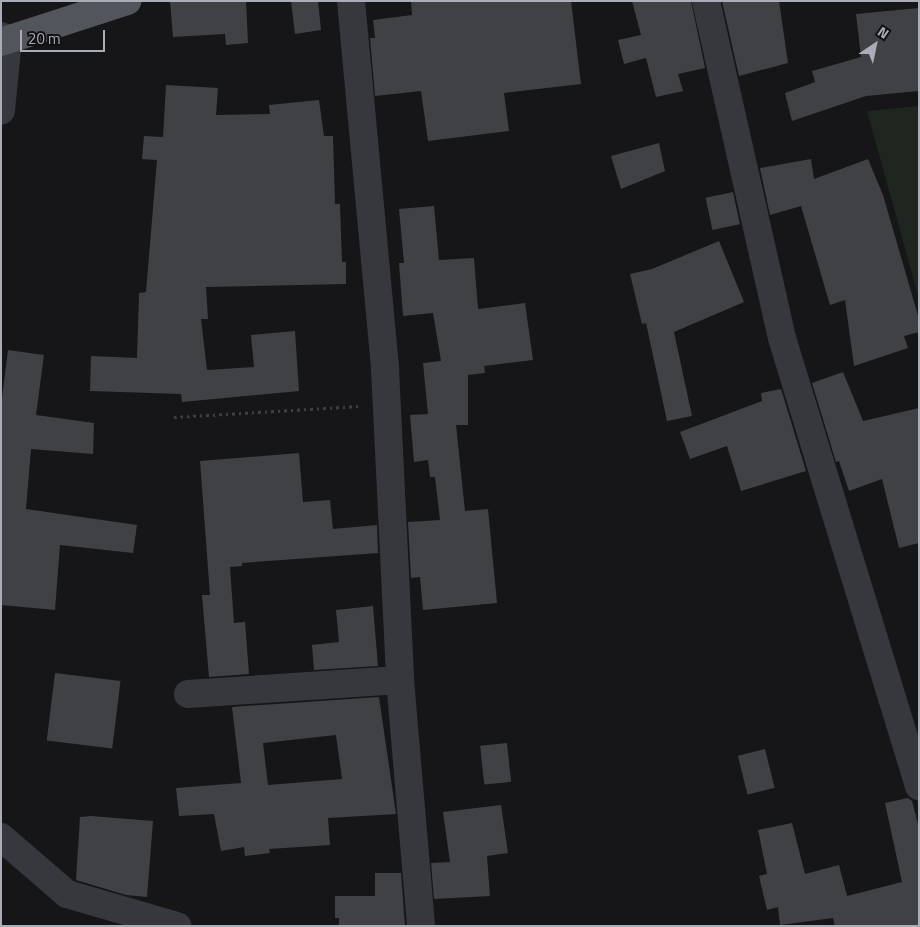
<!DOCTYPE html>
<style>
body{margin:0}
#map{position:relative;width:920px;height:927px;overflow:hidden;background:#161618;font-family:"Titillium Web",sans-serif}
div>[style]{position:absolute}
.green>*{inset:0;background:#1e261f}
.building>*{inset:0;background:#404145;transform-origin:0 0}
.path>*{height:3px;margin-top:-1.5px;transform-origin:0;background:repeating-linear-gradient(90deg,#3d3f44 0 2.5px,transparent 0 6.5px)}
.minor>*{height:28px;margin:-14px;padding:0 14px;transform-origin:14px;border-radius:14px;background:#37383d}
.major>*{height:28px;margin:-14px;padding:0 14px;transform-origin:14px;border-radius:14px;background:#53555c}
span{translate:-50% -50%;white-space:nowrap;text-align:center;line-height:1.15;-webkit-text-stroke:4px #111113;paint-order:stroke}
.frame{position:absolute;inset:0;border:2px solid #a8adb8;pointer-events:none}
.north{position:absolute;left:850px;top:20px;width:50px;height:50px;-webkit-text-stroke:4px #111113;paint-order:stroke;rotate:34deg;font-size:14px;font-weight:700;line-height:20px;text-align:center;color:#a8adb8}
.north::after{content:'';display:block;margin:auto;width:18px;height:22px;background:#a8adb8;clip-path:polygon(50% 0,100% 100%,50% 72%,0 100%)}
.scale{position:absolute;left:20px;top:30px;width:85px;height:22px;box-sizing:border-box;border:2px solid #a8adb8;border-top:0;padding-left:6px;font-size:15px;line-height:18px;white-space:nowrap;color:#a8adb8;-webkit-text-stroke:4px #111113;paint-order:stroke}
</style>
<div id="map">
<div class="green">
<i style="clip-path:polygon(919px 106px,919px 299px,867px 111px)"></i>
</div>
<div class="building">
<i style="clip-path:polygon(170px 1px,246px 1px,248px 43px,226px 45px,225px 34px,173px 37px)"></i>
<i style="clip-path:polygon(291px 1px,318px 1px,321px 30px,295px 34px)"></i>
<i style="clip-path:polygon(411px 1px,571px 1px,581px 84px,504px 93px,509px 131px,428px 141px,421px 91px,375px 96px,370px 38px,375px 38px,373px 20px,412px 15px)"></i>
<i style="clip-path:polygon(632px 1px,691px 1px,705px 68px,678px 74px,683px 91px,656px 97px,646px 58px,624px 64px,618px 40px,641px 35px)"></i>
<i style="clip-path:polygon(722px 1px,779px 1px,788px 63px,739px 76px)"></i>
<i style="clip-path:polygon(919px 8px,919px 91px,866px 96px,792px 121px,785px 93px,815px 82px,812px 71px,861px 57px,856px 14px)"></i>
<i style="clip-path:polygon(166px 85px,218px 88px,216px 115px,270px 114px,269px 105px,319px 100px,324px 136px,333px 136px,335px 204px,340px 204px,342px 262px,346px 262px,346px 284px,206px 287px,208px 319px,201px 319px,207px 370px,254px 367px,251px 335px,295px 331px,299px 391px,182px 402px,181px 394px,90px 391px,91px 356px,137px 358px,139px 293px,146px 292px,157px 160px,142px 159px,144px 136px,163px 137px)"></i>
<i style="clip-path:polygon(659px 143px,665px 171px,621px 189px,611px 156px)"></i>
<i style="clip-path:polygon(811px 159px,814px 179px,868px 159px,883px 195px,919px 319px,919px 332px,904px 336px,908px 348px,854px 366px,845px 300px,830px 305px,801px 206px,770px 215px,760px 168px)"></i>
<i style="left:733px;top:192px;width:33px;height:28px;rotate:78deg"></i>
<i style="clip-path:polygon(434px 206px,439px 260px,474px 258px,478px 309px,525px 303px,533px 360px,484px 366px,485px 373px,468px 375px,468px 425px,456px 425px,465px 511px,488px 509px,497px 603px,423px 610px,420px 577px,411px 578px,408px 522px,440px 520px,435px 477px,430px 477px,428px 460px,414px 462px,410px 415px,428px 414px,423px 363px,441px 361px,433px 313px,403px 316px,399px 263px,404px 263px,399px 209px)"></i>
<i style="clip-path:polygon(719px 241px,744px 302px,674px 332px,692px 416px,667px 421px,646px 323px,642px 324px,630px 274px,652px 269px)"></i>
<i style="clip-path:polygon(8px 350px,44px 355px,36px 415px,94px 423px,93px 454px,31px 449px,26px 509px,137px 525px,133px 553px,60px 545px,55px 610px,1px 605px,1px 406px)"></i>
<i style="clip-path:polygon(843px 372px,863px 421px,919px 408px,919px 543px,899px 548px,882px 479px,849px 491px,839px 461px,836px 462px,812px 383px)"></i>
<i style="clip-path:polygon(781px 389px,806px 471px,741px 491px,727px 446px,690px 459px,680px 432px,762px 401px,761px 393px)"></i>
<i style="clip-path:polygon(299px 453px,303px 502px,330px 500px,333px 529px,377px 525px,378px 553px,242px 563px,242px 566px,230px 567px,234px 623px,245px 622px,249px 674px,209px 677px,202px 595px,210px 595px,200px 461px)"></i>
<i style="clip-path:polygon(373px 606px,378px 666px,314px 670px,312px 645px,339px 642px,336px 610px)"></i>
<i style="left:55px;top:673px;width:66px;height:68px;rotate:7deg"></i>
<i style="clip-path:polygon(evenodd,379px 697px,396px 814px,328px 818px,330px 845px,269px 849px,270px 853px,245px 856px,244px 847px,221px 851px,214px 814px,179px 816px,176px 788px,241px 783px,232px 707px,379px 697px,336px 735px,342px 779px,268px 785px,263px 743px,336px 735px)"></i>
<i style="left:507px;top:743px;width:39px;height:27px;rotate:84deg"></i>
<i style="left:765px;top:749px;width:40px;height:28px;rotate:76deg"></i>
<i style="clip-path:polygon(908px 798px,912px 801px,919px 828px,919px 926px,835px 926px,833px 918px,780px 925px,778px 907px,767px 910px,759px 876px,767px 874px,758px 830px,792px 823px,805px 874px,839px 865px,847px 896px,902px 882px,885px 803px)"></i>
<i style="clip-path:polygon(501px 805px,508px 853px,487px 856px,490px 896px,434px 899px,431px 863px,450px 862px,443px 812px)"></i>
<i style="clip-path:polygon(91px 816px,153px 821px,147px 897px,126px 895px,76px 880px,80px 817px)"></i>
<i style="clip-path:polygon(375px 873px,401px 873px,405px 926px,339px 926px,339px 918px,335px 918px,335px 896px,375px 896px)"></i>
</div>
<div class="path">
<i style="left:174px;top:417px;width:186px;rotate:-3.4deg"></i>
</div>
<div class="minor">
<i style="left:351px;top:1px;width:370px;rotate:84.7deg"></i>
<i style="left:385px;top:369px;width:311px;rotate:87.2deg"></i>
<i style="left:400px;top:680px;width:247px;rotate:85.1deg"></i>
<i style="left:706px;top:1px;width:345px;rotate:77.3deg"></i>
<i style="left:782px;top:338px;width:469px;rotate:73deg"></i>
<i style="left:1px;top:36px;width:8px;rotate:23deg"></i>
<i style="left:8px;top:39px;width:72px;rotate:95.6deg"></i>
<i style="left:188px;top:694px;width:212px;rotate:-3.8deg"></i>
<i style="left:1px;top:837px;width:87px;rotate:40.8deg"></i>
<i style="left:67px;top:894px;width:115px;rotate:16.2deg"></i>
</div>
<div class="major">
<i style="left:1px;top:42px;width:133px;rotate:-18deg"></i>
</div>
<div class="frame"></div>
<div class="north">N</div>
<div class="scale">20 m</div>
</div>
